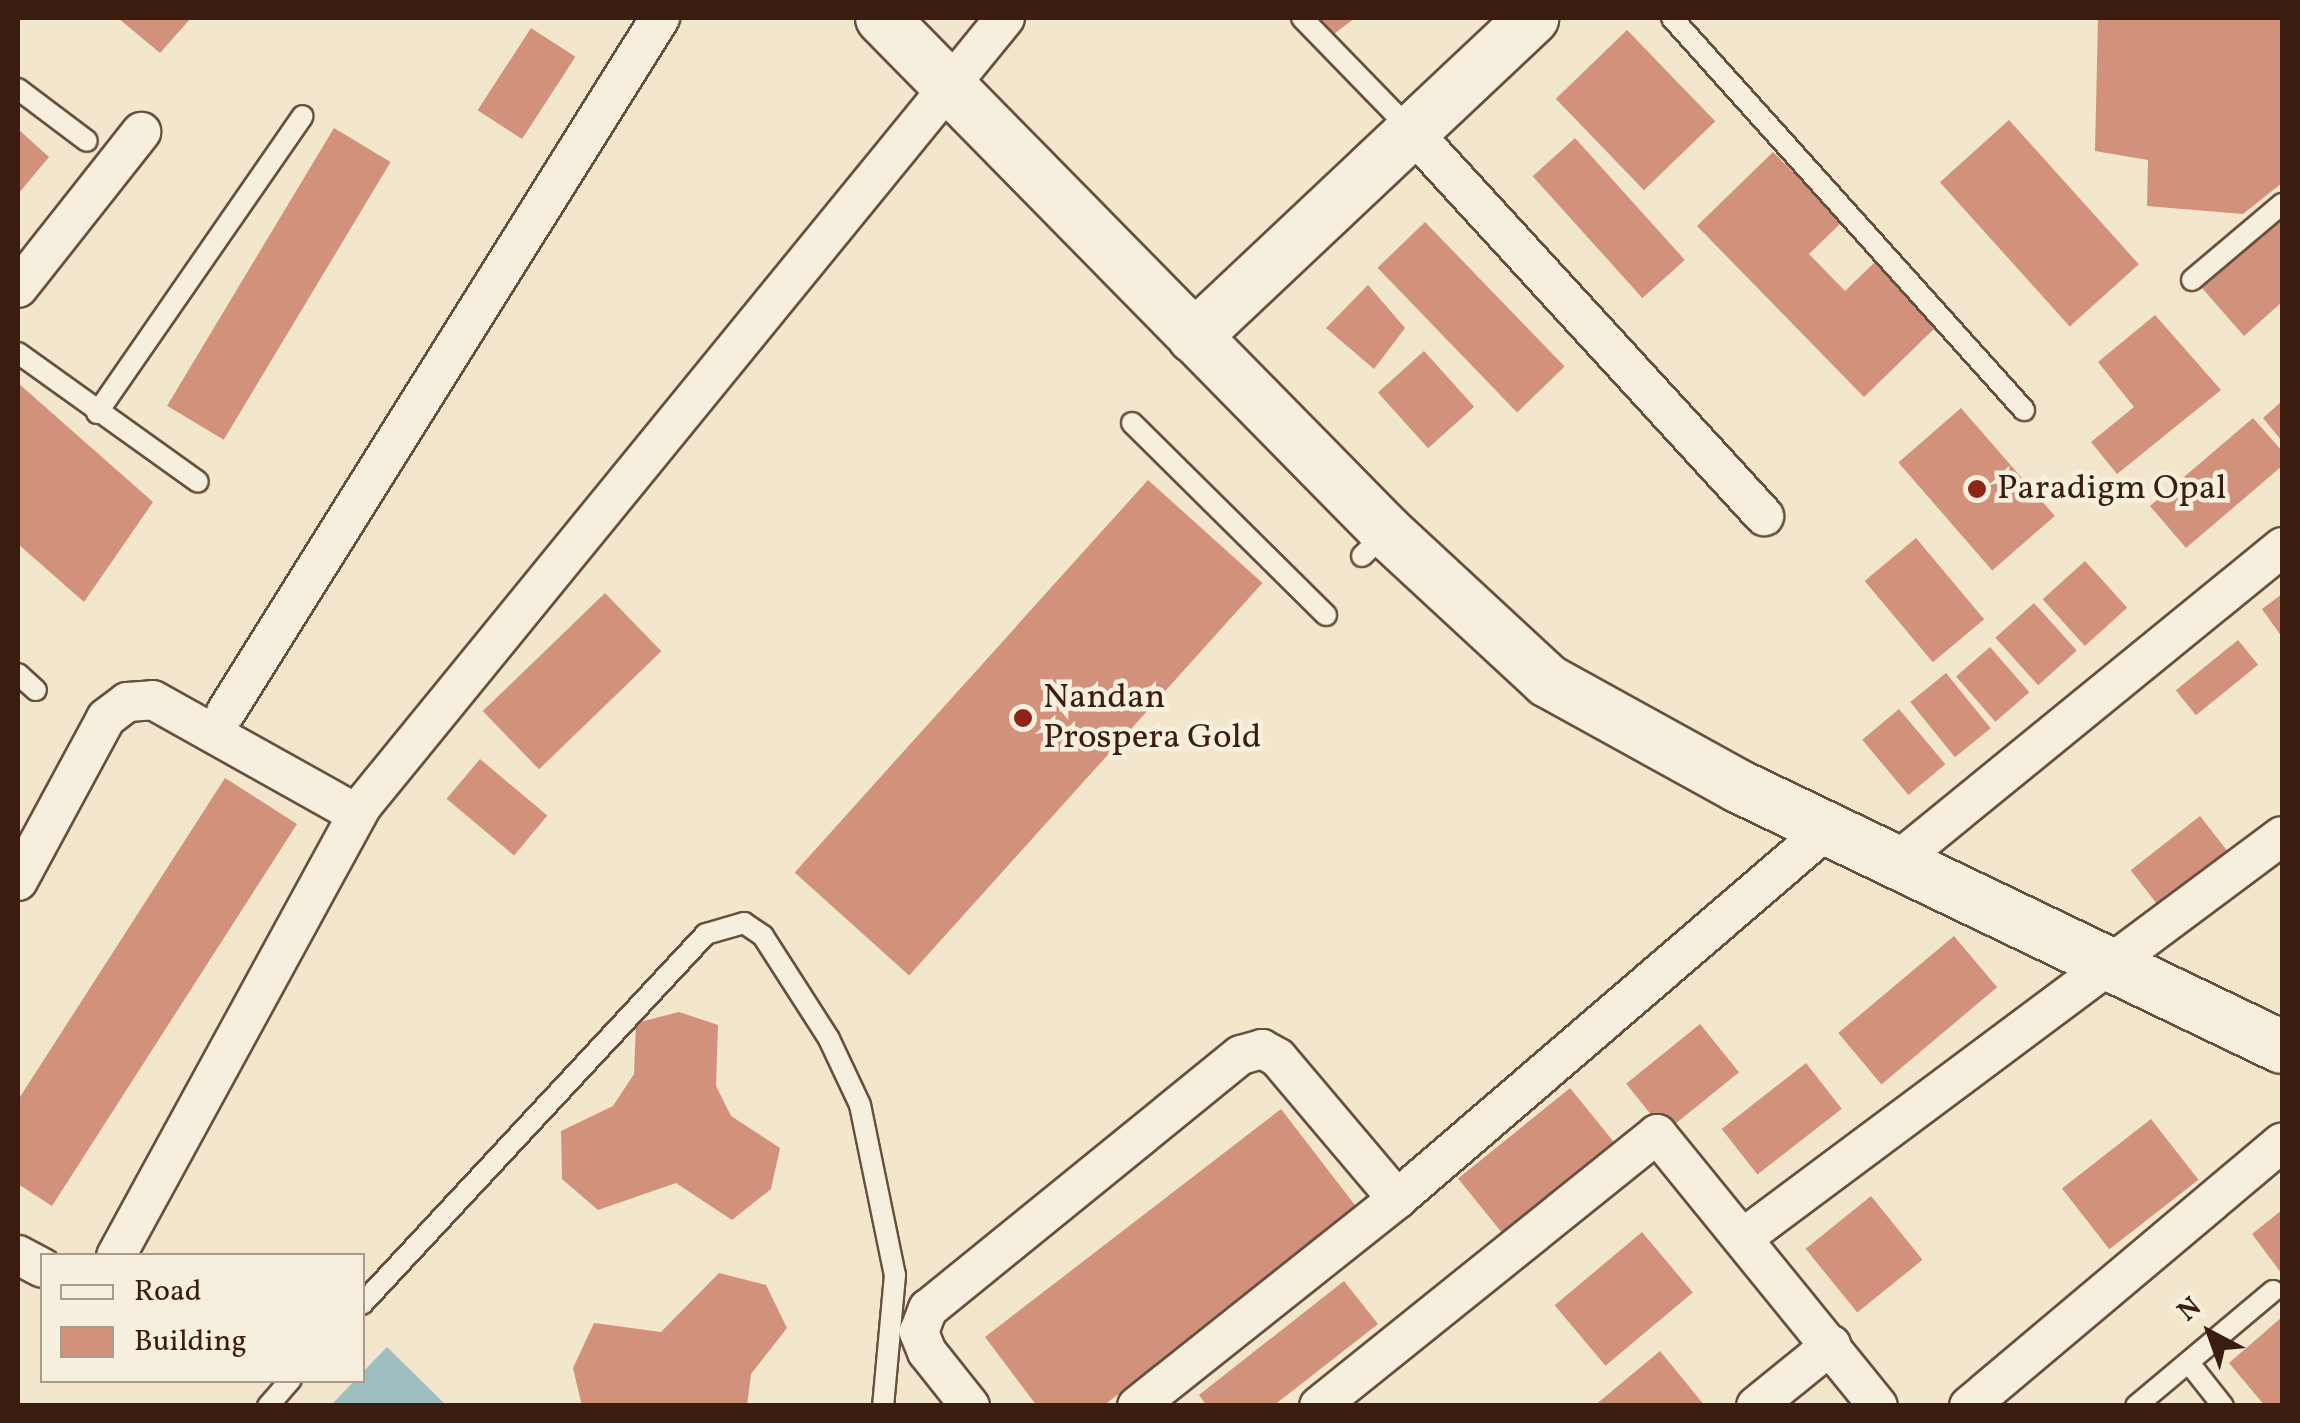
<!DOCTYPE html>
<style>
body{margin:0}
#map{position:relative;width:2300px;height:1423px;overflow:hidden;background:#f2e7cd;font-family:Vollkorn,serif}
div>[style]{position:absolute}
.water>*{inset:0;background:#9ebec0}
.building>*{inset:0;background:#d2917b;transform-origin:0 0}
.roads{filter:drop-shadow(2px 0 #68503f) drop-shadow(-2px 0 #68503f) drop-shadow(0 2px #68503f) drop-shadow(0 -2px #68503f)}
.lane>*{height:20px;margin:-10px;padding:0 10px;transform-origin:10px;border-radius:10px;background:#f7efde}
.street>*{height:38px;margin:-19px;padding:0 19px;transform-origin:19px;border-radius:19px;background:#f7efde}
.secondary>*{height:52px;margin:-26px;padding:0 26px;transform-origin:26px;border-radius:26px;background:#f7efde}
.dots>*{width:28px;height:28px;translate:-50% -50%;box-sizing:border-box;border:5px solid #f7efde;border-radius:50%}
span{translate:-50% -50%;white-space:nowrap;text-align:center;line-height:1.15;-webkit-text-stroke:9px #f7efde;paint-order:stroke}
.poi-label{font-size:35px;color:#3a1d10}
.left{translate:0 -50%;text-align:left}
.frame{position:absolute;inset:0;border:20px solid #3a1d10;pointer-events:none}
.legend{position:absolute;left:40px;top:1253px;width:325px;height:130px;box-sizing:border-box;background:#f7efde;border:2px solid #ab9b8c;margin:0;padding:12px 18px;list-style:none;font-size:30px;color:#3a1d10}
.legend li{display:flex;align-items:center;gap:20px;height:50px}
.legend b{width:50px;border:2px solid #ab9b8c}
.north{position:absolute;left:2160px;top:1283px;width:100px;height:100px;-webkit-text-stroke:8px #f7efde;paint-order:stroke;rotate:319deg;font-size:28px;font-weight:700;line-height:40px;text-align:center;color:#3a1d10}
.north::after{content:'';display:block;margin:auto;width:35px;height:45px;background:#3a1d10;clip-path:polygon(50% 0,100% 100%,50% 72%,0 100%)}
</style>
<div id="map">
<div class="water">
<i style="clip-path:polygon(387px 1347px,445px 1404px,444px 1405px,331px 1405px)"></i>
</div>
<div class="building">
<i style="clip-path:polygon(118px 18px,191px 18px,160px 53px)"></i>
<i style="clip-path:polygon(1314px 18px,1355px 18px,1330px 37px)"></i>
<i style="clip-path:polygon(2098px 18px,2282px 18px,2282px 183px,2243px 214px,2147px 206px,2148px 160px,2095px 151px)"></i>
<i style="left:531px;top:28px;width:53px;height:98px;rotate:33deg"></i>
<i style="left:1627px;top:30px;width:127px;height:99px;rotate:46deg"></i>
<i style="left:2009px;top:120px;width:194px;height:93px;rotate:48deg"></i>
<i style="left:334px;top:128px;width:66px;height:324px;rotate:31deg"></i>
<i style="clip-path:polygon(18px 129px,49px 157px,18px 194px)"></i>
<i style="left:1575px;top:138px;width:164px;height:57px;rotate:48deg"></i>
<i style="clip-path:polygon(1773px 152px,1842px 222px,1809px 254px,1845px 291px,1875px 262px,1937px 326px,1864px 397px,1697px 226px)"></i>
<i style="clip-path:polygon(2282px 217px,2282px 302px,2244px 336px,2202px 288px)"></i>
<i style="left:1425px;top:222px;width:201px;height:66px;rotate:46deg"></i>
<i style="clip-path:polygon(1368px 285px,1405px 328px,1374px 369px,1326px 328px)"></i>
<i style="clip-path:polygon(2155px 315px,2221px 390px,2117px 474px,2091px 442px,2134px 407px,2098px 362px)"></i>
<i style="left:1424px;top:351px;width:75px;height:62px;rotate:48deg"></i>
<i style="clip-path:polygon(18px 383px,153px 502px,84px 602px,18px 544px)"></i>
<i style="clip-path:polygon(2282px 401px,2282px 441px,2263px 418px)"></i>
<i style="left:1961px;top:408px;width:143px;height:83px;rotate:49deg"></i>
<i style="clip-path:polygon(2253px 418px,2282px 451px,2282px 466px,2186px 548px,2150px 506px)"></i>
<i style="left:1148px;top:480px;width:154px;height:528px;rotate:42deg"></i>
<i style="left:1916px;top:538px;width:106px;height:67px;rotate:50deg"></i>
<i style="left:2085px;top:561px;width:63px;height:57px;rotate:48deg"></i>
<i style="left:605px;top:593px;width:81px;height:170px;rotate:46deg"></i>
<i style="clip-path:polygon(2282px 594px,2282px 637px,2262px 609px)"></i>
<i style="left:2034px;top:603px;width:64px;height:52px;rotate:48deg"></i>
<i style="left:2238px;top:640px;width:32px;height:80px;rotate:51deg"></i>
<i style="left:1990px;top:647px;width:60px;height:45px;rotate:49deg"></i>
<i style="left:1946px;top:673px;width:71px;height:46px;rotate:51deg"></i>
<i style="left:1899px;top:709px;width:72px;height:48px;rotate:50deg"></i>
<i style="left:480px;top:759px;width:88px;height:52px;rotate:40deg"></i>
<i style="clip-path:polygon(225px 778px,297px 824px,52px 1206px,18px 1184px,18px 1100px)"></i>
<i style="left:2200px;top:816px;width:48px;height:88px;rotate:52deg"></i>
<i style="left:1954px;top:936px;width:67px;height:151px;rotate:50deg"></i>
<i style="clip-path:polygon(679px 1012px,718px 1025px,716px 1086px,731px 1116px,780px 1148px,771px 1189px,732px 1220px,676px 1183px,598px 1210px,562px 1179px,561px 1131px,613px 1106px,634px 1074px,636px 1023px)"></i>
<i style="left:1700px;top:1024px;width:62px;height:95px;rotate:51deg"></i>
<i style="left:1806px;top:1063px;width:58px;height:107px;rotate:52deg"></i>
<i style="left:1570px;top:1088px;width:69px;height:144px;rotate:51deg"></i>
<i style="clip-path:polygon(1281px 1109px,1358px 1209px,1103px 1406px,1037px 1406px,985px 1337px)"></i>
<i style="left:2151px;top:1119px;width:77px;height:113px;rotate:52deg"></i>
<i style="left:1871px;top:1196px;width:82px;height:84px;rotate:51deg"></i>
<i style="clip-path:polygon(2282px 1210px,2282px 1274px,2252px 1234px)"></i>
<i style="left:1642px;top:1232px;width:79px;height:114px;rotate:50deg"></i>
<i style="clip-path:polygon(719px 1273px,766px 1285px,787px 1328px,751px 1374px,747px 1406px,582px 1406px,573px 1368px,594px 1323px,661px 1332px)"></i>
<i style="clip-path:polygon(1344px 1281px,1378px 1324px,1273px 1406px,1207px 1406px,1199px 1395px)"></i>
<i style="clip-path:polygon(2282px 1317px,2282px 1406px,2265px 1406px,2229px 1363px)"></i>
<i style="clip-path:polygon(1660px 1351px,1705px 1406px,1594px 1406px)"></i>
</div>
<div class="roads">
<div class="lane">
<i style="left:1302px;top:18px;width:158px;rotate:45.8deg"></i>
<i style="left:1672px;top:18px;width:527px;rotate:48.08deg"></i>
<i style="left:18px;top:89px;width:86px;rotate:37deg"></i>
<i style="left:2192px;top:280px;width:118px;rotate:-40.2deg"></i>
<i style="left:18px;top:353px;width:221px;rotate:35.6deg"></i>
<i style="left:97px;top:413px;width:361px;rotate:-55.3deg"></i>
<i style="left:1132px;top:423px;width:273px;rotate:44.7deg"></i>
<i style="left:1362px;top:556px;width:33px;rotate:-44deg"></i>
<i style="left:18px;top:674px;width:24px;rotate:42deg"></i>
<i style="left:362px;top:1304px;width:505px;rotate:-47.09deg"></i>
<i style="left:706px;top:934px;width:40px;rotate:-16deg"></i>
<i style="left:744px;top:923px;width:23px;rotate:34deg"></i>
<i style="left:763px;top:936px;width:122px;rotate:57.3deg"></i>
<i style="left:829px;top:1039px;width:73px;rotate:64.8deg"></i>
<i style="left:860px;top:1105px;width:174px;rotate:78.4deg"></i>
<i style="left:895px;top:1275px;width:132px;rotate:95.2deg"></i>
<i style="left:2189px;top:1363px;width:55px;rotate:51.7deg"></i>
<i style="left:268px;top:1406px;width:35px;rotate:-49deg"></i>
<i style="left:2136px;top:1406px;width:179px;rotate:-40deg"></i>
</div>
<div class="street">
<i style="left:1415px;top:135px;width:517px;rotate:47.51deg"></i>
<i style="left:18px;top:288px;width:199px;rotate:-51.7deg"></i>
<i style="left:226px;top:712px;width:819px;rotate:-57.98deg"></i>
<i style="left:1895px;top:863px;width:500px;rotate:-39.2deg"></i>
<i style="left:18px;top:881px;width:185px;rotate:-61.6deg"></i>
<i style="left:106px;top:718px;width:26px;rotate:-37deg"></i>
<i style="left:127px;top:702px;width:26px;rotate:-4deg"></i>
<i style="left:153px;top:700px;width:234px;rotate:29.2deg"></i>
<i style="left:1743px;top:1238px;width:672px;rotate:-36.72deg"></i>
<i style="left:18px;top:1255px;width:27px;rotate:28deg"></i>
<i style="left:116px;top:1256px;width:513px;rotate:-61.34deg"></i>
<i style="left:362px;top:806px;width:1017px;rotate:-50.79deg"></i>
<i style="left:970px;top:1406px;width:69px;rotate:-128.5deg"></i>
<i style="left:927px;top:1352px;width:22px;rotate:-112deg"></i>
<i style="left:919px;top:1332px;width:25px;rotate:-69deg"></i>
<i style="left:928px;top:1309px;width:403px;rotate:-39.1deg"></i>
<i style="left:1241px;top:1055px;width:22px;rotate:-16deg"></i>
<i style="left:1262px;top:1049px;width:18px;rotate:29deg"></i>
<i style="left:1278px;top:1058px;width:185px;rotate:49.8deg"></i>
<i style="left:1137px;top:1406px;width:332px;rotate:-38.5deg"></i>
<i style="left:1397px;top:1199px;width:572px;rotate:-40.68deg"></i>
<i style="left:1319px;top:1406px;width:434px;rotate:-38.8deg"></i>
<i style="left:1657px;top:1134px;width:350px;rotate:50.9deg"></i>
<i style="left:1756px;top:1406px;width:97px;rotate:-39.1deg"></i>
<i style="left:1969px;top:1406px;width:409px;rotate:-40.1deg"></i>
</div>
<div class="secondary">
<i style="left:882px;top:18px;width:721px;rotate:45.51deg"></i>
<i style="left:1387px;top:532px;width:219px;rotate:42.8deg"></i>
<i style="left:1548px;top:681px;width:217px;rotate:28.9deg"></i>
<i style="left:1738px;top:786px;width:603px;rotate:25.63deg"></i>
<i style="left:1194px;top:337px;width:465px;rotate:-43.3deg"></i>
</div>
</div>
<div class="dots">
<i style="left:1977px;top:489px;background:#8f2418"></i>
<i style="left:1023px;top:718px;background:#8f2418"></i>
</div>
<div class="poi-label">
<span class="left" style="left:1997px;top:489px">Paradigm Opal</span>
<span class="left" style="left:1043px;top:718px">Nandan<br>Prospera Gold</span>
</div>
<div class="frame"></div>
<ul class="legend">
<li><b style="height:12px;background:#f7efde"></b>Road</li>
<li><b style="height:28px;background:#d2917b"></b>Building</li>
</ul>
<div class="north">N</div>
</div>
